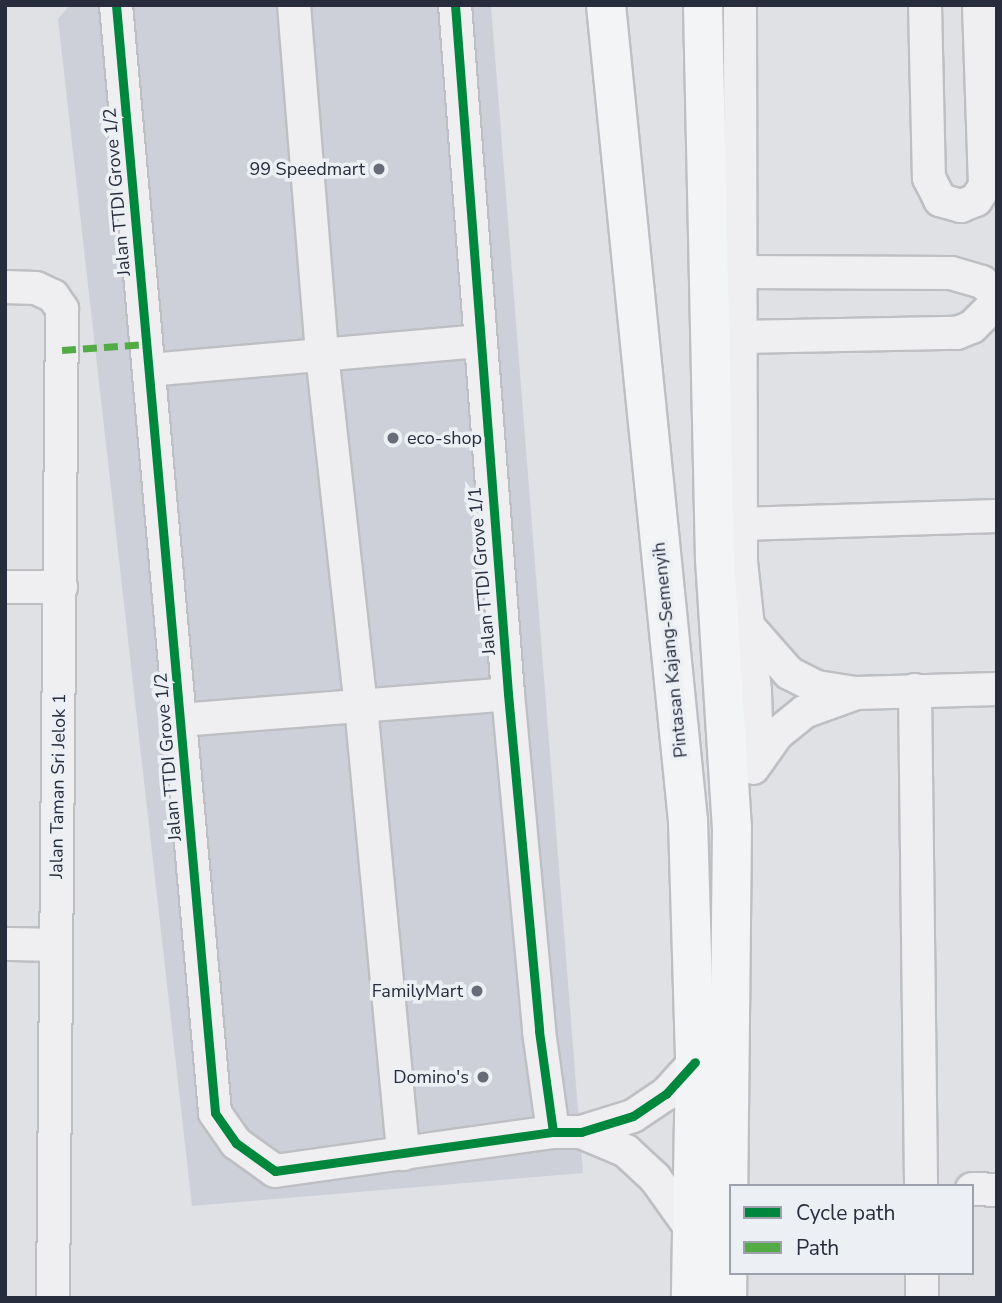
<!DOCTYPE html>
<style>
body{margin:0}
#map{position:relative;width:1002px;height:1303px;overflow:hidden;background:#dfe1e5;font-family:"Nunito Sans",sans-serif}
div>[style]{position:absolute}
.built>*{inset:0;background:#cdd0d8}
.roads{filter:drop-shadow(2px 0 #bebfc3) drop-shadow(-2px 0 #bebfc3) drop-shadow(0 2px #bebfc3) drop-shadow(0 -2px #bebfc3)}
.minor>*{height:32px;margin:-16px;padding:0 16px;transform-origin:16px;border-radius:16px;background:#efeff1}
.highway>*{height:38px;margin:-19px;padding:0 19px;transform-origin:19px;border-radius:19px;background:#f3f4f5}
.quiet>*{height:7px;margin-top:-3.5px;transform-origin:0;background:repeating-linear-gradient(90deg,#53ab46 0 14px,transparent 0 21px)}
.cycleway>*{height:9px;margin:-4.5px;padding:0 4.5px;transform-origin:4.5px;border-radius:4.5px;background:#00873e}
.dots>*{width:19px;height:19px;translate:-50% -50%;box-sizing:border-box;border:4px solid #eceff4;border-radius:50%}
span{translate:-50% -50%;white-space:nowrap;text-align:center;line-height:1.15;-webkit-text-stroke:7px #eceff4;paint-order:stroke}
.poi-label{font-size:18px;color:#272d3d}
.right{translate:-100% -50%;text-align:right}
.left{translate:0 -50%;text-align:left}
.street-label{font-size:18px;color:#272d3d}
.frame{position:absolute;inset:0;border:7px solid #272d3d;pointer-events:none}
.legend{position:absolute;left:729px;top:1184px;width:245px;height:91px;box-sizing:border-box;background:#eceff4;border:2px solid #9da1ab;margin:0;padding:9px 12px;list-style:none;font-size:21px;color:#272d3d}
.legend li{display:flex;align-items:center;gap:14px;height:35px}
.legend b{width:35px;border:2px solid #9da1ab}
</style>
<div id="map">
<div class="built">
<i style="clip-path:polygon(70px 5px,491px 5px,583px 1173px,192px 1206px,58px 19px)"></i>
</div>
<div class="roads">
<div class="minor">
<i style="left:116px;top:5px;width:1112px;rotate:84.89deg"></i>
<i style="left:215px;top:1113px;width:37px;rotate:55deg"></i>
<i style="left:236px;top:1143px;width:48px;rotate:35.7deg"></i>
<i style="left:275px;top:1171px;width:281px;rotate:-8deg"></i>
<i style="left:553px;top:1132px;width:28px"></i>
<i style="left:581px;top:1132px;width:54px;rotate:-17.1deg"></i>
<i style="left:633px;top:1116px;width:40px;rotate:-34deg"></i>
<i style="left:666px;top:1094px;width:43px;rotate:-47.8deg"></i>
<i style="left:294px;top:5px;width:350px;rotate:85.4deg"></i>
<i style="left:322px;top:354px;width:354px;rotate:83.7deg"></i>
<i style="left:361px;top:706px;width:450px;rotate:84.6deg"></i>
<i style="left:455px;top:5px;width:691px;rotate:85.6deg"></i>
<i style="left:508px;top:694px;width:338px;rotate:84.7deg"></i>
<i style="left:539px;top:1031px;width:102px;rotate:82.1deg"></i>
<i style="left:740px;top:5px;width:557px;rotate:89.9deg"></i>
<i style="left:741px;top:562px;width:130px;rotate:83.8deg"></i>
<i style="left:755px;top:691px;width:68px;rotate:88.3deg"></i>
<i style="left:925px;top:5px;width:173px;rotate:88.7deg"></i>
<i style="left:929px;top:178px;width:25px;rotate:63deg"></i>
<i style="left:940px;top:200px;width:22px;rotate:16deg"></i>
<i style="left:961px;top:206px;width:16px;rotate:-22deg"></i>
<i style="left:976px;top:200px;width:17px;rotate:-57deg"></i>
<i style="left:985px;top:186px;width:181px;rotate:-91.9deg"></i>
<i style="left:740px;top:272px;width:211px;rotate:0.3deg"></i>
<i style="left:951px;top:273px;width:32px;rotate:16deg"></i>
<i style="left:982px;top:282px;width:19px;rotate:39deg"></i>
<i style="left:5px;top:287px;width:31px;rotate:2deg"></i>
<i style="left:36px;top:288px;width:19px;rotate:25deg"></i>
<i style="left:53px;top:296px;width:16px;rotate:55deg"></i>
<i style="left:62px;top:309px;width:989px;rotate:90.52deg"></i>
<i style="left:739px;top:337px;width:218px;rotate:-1.1deg"></i>
<i style="left:957px;top:333px;width:16px;rotate:-22deg"></i>
<i style="left:972px;top:327px;width:35px;rotate:-45deg"></i>
<i style="left:149px;top:370px;width:332px;rotate:-5deg"></i>
<i style="left:741px;top:524px;width:256px;rotate:-1.8deg"></i>
<i style="left:5px;top:587px;width:56px"></i>
<i style="left:747px;top:625px;width:64px;rotate:48.8deg"></i>
<i style="left:789px;top:673px;width:31px;rotate:27deg"></i>
<i style="left:817px;top:687px;width:39px;rotate:9deg"></i>
<i style="left:856px;top:693px;width:141px;rotate:-1.6deg"></i>
<i style="left:915px;top:690px;width:496px;rotate:89.3deg"></i>
<i style="left:180px;top:720px;width:329px;rotate:-4.5deg"></i>
<i style="left:753px;top:768px;width:42px;rotate:-54.8deg"></i>
<i style="left:777px;top:734px;width:35px;rotate:-39deg"></i>
<i style="left:804px;top:712px;width:53px;rotate:-19.8deg"></i>
<i style="left:5px;top:944px;width:50px;rotate:1.1deg"></i>
<i style="left:581px;top:1132px;width:49px;rotate:22.9deg"></i>
<i style="left:626px;top:1151px;width:40px;rotate:43deg"></i>
<i style="left:655px;top:1178px;width:65px;rotate:54.4deg"></i>
<i style="left:972px;top:1189px;width:25px;rotate:2deg"></i>
<i style="left:922px;top:1273px;width:25px;rotate:90deg"></i>
</div>
<div class="highway">
<i style="left:606px;top:5px;width:820px;rotate:84.26deg"></i>
<i style="left:688px;top:821px;width:241px;rotate:88.3deg"></i>
<i style="left:695px;top:1062px;width:236px;rotate:91deg"></i>
<i style="left:703px;top:5px;width:554px;rotate:88.76deg"></i>
<i style="left:715px;top:559px;width:269px;rotate:86.4deg"></i>
<i style="left:732px;top:827px;width:471px;rotate:90.6deg"></i>
</div>
</div>
<div class="quiet">
<i style="left:62px;top:350px;width:85px;rotate:-4deg"></i>
</div>
<div class="cycleway">
<i style="left:116px;top:5px;width:1112px;rotate:84.89deg"></i>
<i style="left:215px;top:1113px;width:37px;rotate:55deg"></i>
<i style="left:236px;top:1143px;width:48px;rotate:35.7deg"></i>
<i style="left:275px;top:1171px;width:281px;rotate:-8deg"></i>
<i style="left:553px;top:1132px;width:28px"></i>
<i style="left:581px;top:1132px;width:54px;rotate:-17.1deg"></i>
<i style="left:633px;top:1116px;width:40px;rotate:-34deg"></i>
<i style="left:666px;top:1094px;width:43px;rotate:-47.8deg"></i>
<i style="left:455px;top:5px;width:691px;rotate:85.6deg"></i>
<i style="left:508px;top:694px;width:338px;rotate:84.7deg"></i>
<i style="left:539px;top:1031px;width:102px;rotate:82.1deg"></i>
</div>
<div class="dots">
<i style="left:379px;top:169px;background:#676c78"></i>
<i style="left:393px;top:438px;background:#676c78"></i>
<i style="left:477px;top:991px;background:#676c78"></i>
<i style="left:483px;top:1077px;background:#676c78"></i>
</div>
<div class="poi-label">
<span class="right" style="left:365px;top:169px">99 Speedmart</span>
<span class="left" style="left:407px;top:438px">eco-shop</span>
<span class="right" style="left:463px;top:991px">FamilyMart</span>
<span class="right" style="left:469px;top:1077px">Domino's</span>
</div>
<div class="street-label">
<span style="left:117px;top:192px;rotate:-95deg">Jalan TTDI Grove 1/2</span>
<span style="left:482px;top:571px;rotate:-95deg">Jalan TTDI Grove 1/1</span>
<span style="left:670px;top:650px;rotate:-96deg">Pintasan Kajang-Semenyih</span>
<span style="left:168px;top:757px;rotate:-95deg">Jalan TTDI Grove 1/2</span>
<span style="left:58px;top:786px;rotate:-89deg">Jalan Taman Sri Jelok 1</span>
</div>
<div class="frame"></div>
<ul class="legend">
<li><b style="height:9px;background:#00873e"></b>Cycle path</li>
<li><b style="height:9px;background:#53ab46"></b>Path</li>
</ul>
</div>
